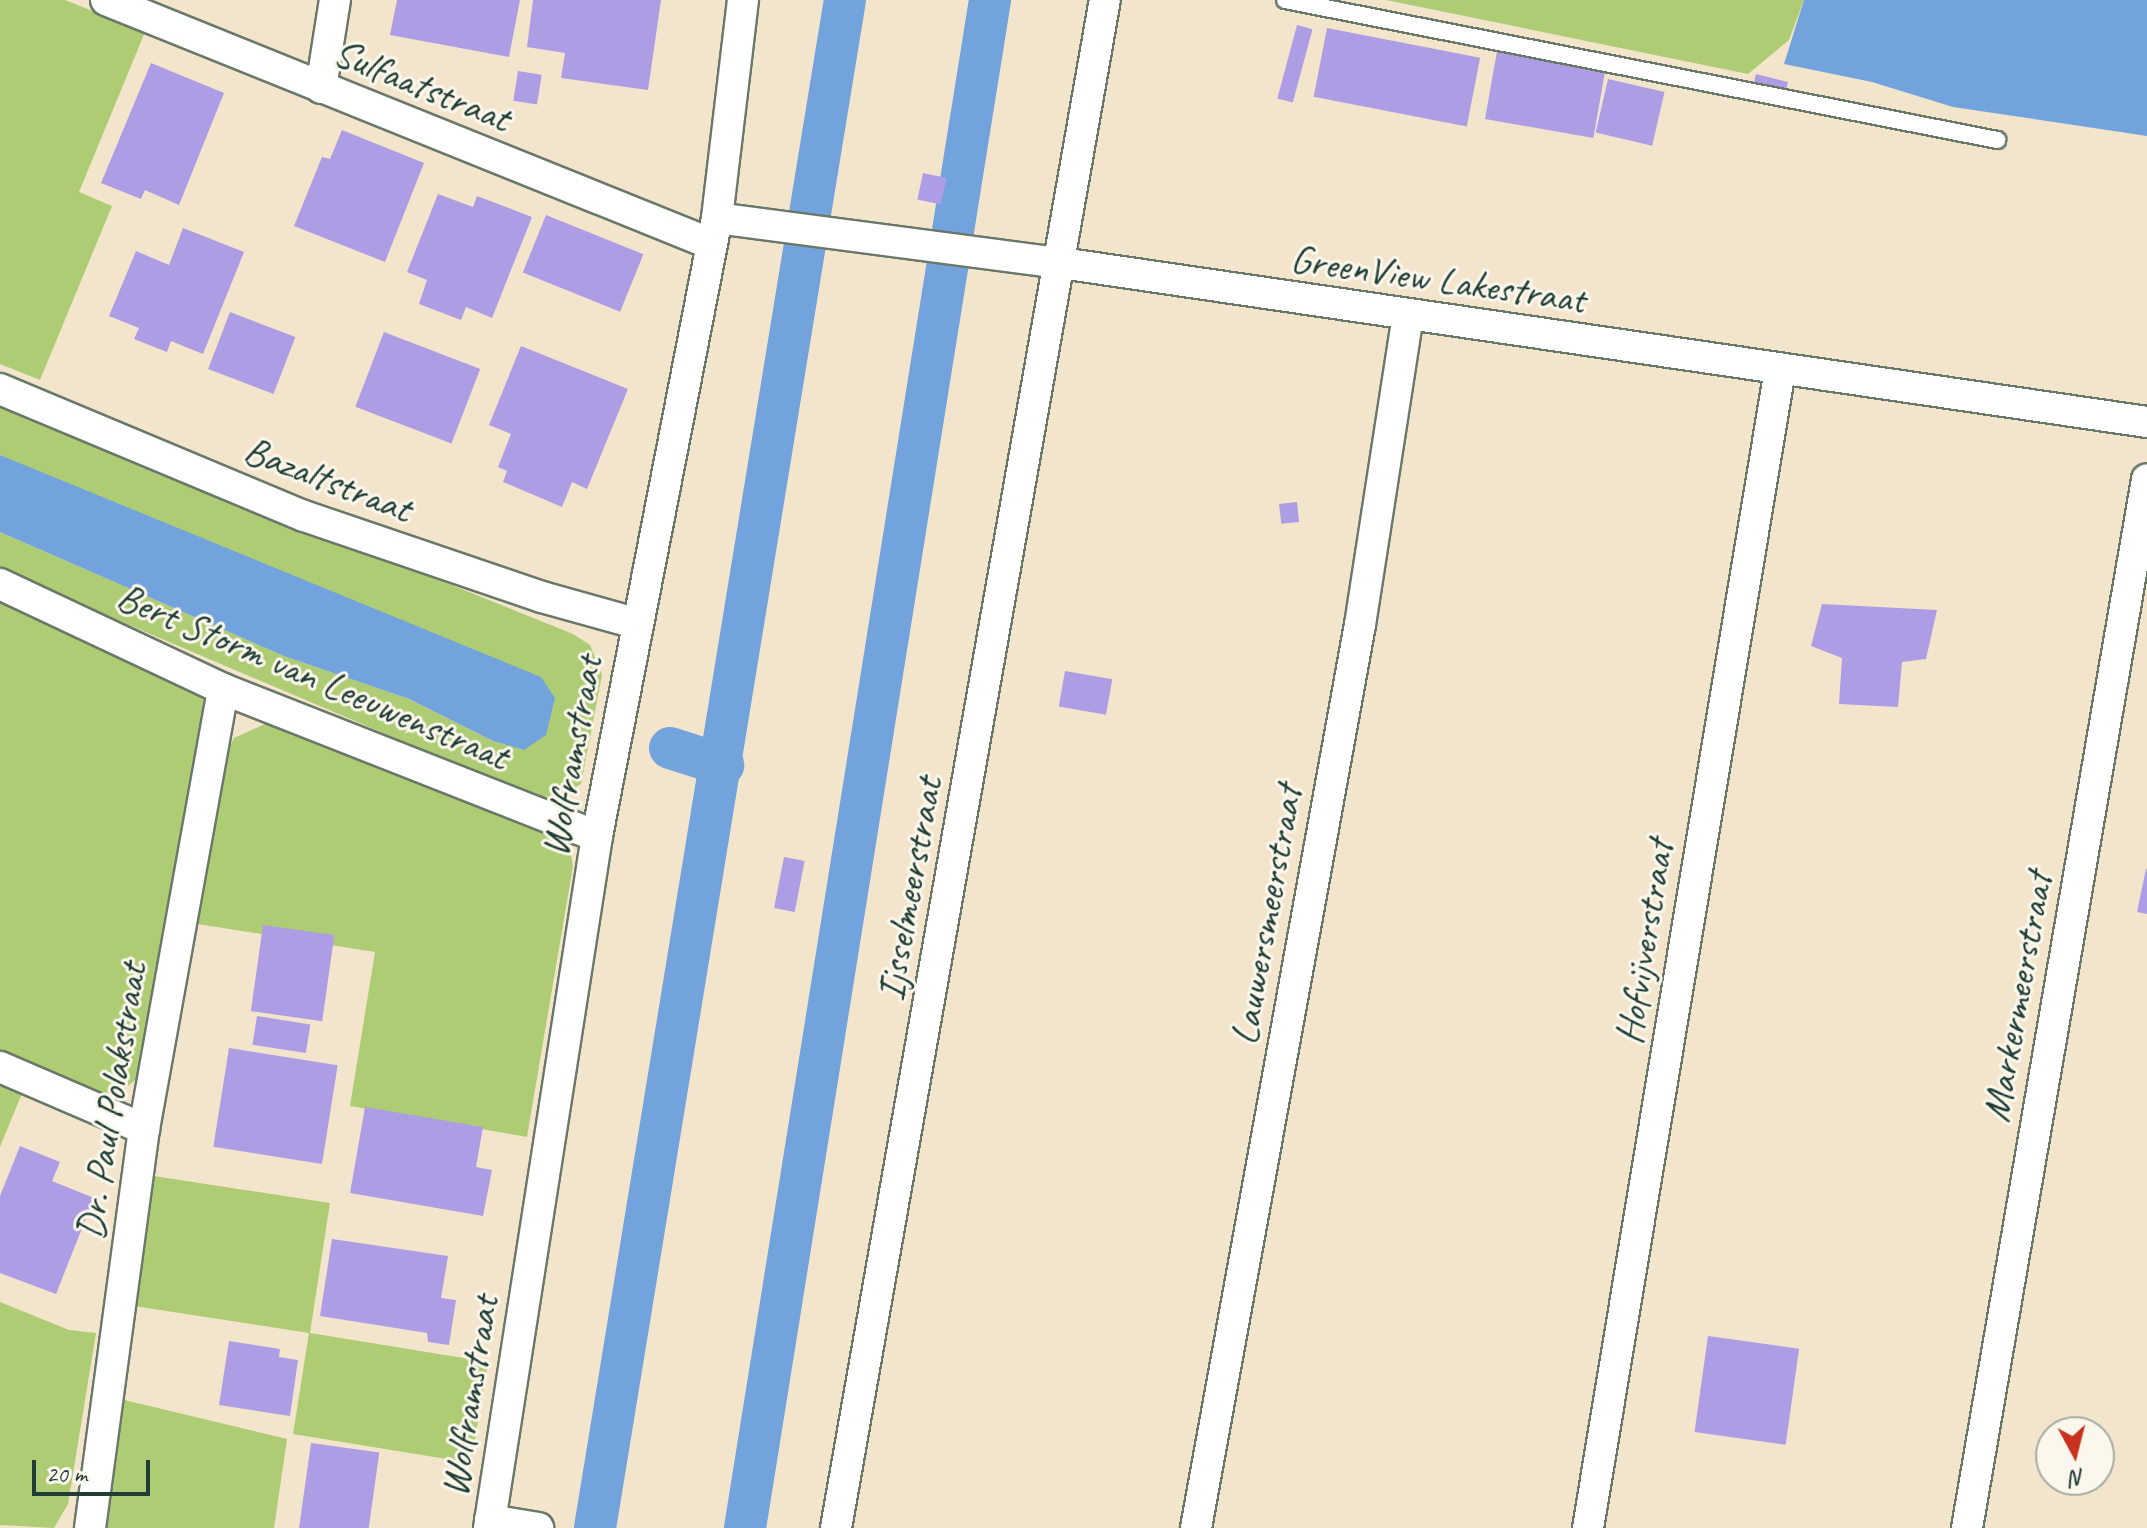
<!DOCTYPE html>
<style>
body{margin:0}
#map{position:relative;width:2147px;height:1528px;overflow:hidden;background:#f3e5cc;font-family:Caveat,sans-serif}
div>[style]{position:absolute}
.green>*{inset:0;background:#aecc74}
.water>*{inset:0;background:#72a3dc}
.canal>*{height:42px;margin:-21px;padding:0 21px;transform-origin:21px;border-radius:21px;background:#72a3dc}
.building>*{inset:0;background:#ad9de4;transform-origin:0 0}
.roads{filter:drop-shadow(2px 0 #697869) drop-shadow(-2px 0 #697869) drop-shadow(0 2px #697869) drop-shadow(0 -2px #697869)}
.service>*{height:16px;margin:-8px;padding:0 8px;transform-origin:8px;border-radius:8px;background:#fff}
.minor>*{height:30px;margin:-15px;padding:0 15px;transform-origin:15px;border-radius:15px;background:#fff}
span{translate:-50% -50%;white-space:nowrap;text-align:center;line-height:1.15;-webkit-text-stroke:6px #fbf7ec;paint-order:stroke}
.street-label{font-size:40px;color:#1f3d34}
.north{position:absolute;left:2035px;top:1416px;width:80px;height:80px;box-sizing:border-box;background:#fbf7ec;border:2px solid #a3ada2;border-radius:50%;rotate:173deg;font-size:22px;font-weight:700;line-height:32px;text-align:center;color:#1f3d34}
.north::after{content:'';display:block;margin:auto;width:28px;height:36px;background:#c8321e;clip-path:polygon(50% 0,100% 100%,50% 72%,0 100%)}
.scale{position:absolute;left:32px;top:1460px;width:118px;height:36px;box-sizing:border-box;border:4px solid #1f3d34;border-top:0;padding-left:10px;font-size:24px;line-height:28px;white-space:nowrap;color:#1f3d34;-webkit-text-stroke:6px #fbf7ec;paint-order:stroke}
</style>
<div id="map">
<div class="green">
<i style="clip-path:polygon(0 0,65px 0,145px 32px,79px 192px,112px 206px,40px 380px,0 364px)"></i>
<i style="clip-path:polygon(1386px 0,1804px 0,1789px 40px,1748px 74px)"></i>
<i style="clip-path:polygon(0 403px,573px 634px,590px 645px,602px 675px,581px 784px,555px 799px,538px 799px,0 570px,0 532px,284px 656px,409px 699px,493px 741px,524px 750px,59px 481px,0 455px)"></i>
<i style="clip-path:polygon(0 601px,76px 631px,194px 689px,208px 706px,141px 1075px,109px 1102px,0 1059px)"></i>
<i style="clip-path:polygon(267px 723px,286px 726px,557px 837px,570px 850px,573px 866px,527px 1137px,350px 1106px,375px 952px,198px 924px,225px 757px,234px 738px)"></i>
<i style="clip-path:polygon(0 1081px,23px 1091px,0 1147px)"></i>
<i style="clip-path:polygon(154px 1176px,330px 1203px,310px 1333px,488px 1362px,471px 1463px,293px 1434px,309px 1333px,134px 1306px)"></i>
<i style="clip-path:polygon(0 1302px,69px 1330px,96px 1333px,68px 1504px,54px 1528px,0 1525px)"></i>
<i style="clip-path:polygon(116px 1398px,287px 1439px,274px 1528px,89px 1528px)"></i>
</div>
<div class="water">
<i style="clip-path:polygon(1804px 0,2147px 0,2147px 136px,1953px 107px,1872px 82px,1784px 64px)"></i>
<i style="clip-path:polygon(0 455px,541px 677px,555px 698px,546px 735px,524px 750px,493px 741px,409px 699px,284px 656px,0 532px)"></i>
</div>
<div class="canal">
<i style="left:670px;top:748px;width:56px;rotate:17.8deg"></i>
<i style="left:595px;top:1528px;width:1548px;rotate:-80.71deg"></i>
<i style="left:745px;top:1528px;width:1548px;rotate:-80.89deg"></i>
</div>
<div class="building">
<i style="clip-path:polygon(397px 0,520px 0,509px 57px,390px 35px)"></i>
<i style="clip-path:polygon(533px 0,661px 0,648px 90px,561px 78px,565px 53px,527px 47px)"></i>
<i style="left:1297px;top:25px;width:16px;height:76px;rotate:15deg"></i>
<i style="left:1327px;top:28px;width:156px;height:70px;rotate:11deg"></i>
<i style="left:1497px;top:51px;width:110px;height:69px;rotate:10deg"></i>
<i style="clip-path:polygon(151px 63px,224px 93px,179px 205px,145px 190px,141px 199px,101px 183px)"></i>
<i style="left:518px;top:71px;width:24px;height:30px;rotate:9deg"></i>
<i style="left:1756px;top:74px;width:33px;height:13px;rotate:14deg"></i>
<i style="left:1608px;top:79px;width:58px;height:55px;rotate:13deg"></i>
<i style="clip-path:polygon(342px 130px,424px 163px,385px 262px,294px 226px,322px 157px,330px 159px)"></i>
<i style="left:923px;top:173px;width:24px;height:27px;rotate:12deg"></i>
<i style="clip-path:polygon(438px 194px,473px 207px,477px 196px,532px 217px,492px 318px,466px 307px,461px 320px,419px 304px,427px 280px,407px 272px)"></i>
<i style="left:546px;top:215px;width:105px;height:62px;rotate:22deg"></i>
<i style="clip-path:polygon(183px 228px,244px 252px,203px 354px,171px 341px,167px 352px,134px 339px,139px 328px,109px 316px,136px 251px,169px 265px)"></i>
<i style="left:230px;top:312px;width:70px;height:61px;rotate:21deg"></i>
<i style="left:384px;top:332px;width:103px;height:80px;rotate:21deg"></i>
<i style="clip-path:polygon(521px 346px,628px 389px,587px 489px,572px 482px,562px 507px,503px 482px,507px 471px,498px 467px,511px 434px,489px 425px)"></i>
<i style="left:1297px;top:502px;width:20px;height:18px;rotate:84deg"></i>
<i style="clip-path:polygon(1822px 604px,1937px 610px,1926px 659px,1902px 662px,1898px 707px,1839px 704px,1842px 658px,1811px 646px)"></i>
<i style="left:1065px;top:671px;width:48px;height:36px;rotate:10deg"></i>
<i style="left:784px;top:857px;width:21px;height:52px;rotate:11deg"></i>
<i style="clip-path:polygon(2146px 869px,2147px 869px,2147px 914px,2137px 912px)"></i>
<i style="left:263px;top:925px;width:72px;height:87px;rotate:8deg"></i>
<i style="left:257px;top:1016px;width:54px;height:29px;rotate:9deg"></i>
<i style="left:229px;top:1048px;width:110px;height:100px;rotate:9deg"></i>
<i style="clip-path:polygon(365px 1107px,483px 1127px,476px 1167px,492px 1170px,483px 1216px,350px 1193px)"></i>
<i style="clip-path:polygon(20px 1146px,60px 1162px,52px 1181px,94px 1198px,56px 1294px,0 1273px,0 1196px)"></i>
<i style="clip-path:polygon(332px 1239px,448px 1256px,441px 1298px,456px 1300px,449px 1345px,428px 1342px,427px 1333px,320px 1316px)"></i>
<i style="left:1708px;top:1336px;width:92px;height:97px;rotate:8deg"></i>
<i style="clip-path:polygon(229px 1341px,280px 1349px,279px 1357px,298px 1360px,290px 1416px,219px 1405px)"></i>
<i style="left:311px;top:1443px;width:69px;height:86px;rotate:8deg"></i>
</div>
<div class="roads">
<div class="service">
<i style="left:1285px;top:0;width:726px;rotate:11.12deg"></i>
</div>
<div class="minor">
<i style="left:106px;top:0;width:650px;rotate:21.95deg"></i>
<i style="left:321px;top:88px;width:89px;rotate:-81deg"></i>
<i style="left:717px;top:218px;width:347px;rotate:7.5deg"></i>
<i style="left:1061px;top:263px;width:1098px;rotate:8.33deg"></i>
<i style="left:0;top:389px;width:329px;rotate:22.7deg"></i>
<i style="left:304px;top:516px;width:251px;rotate:18.8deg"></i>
<i style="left:542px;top:597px;width:97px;rotate:15.6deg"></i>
<i style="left:0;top:584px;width:246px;rotate:25.2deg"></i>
<i style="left:223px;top:689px;width:402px;rotate:21.5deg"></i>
<i style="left:0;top:1067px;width:157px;rotate:23.3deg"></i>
<i style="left:490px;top:1520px;width:49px;rotate:9.5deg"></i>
<i style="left:90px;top:1528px;width:403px;rotate:-82.3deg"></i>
<i style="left:144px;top:1129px;width:447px;rotate:-79.8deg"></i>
<i style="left:489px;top:1528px;width:700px;rotate:-81.13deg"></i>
<i style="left:597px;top:836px;width:630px;rotate:-79.01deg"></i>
<i style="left:717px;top:218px;width:220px;rotate:-83.2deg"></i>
<i style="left:836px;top:1528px;width:1551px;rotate:-80.02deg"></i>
<i style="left:1196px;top:1528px;width:918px;rotate:-79.71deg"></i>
<i style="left:1360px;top:625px;width:314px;rotate:-81.2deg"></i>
<i style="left:1588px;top:1528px;width:1175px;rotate:-80.59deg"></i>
<i style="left:1967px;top:1528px;width:1064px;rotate:-80.26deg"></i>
</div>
</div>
<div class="street-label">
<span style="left:422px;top:85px;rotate:22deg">Sulfaatstraat</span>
<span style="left:1438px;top:279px;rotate:8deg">GreenView Lakestraat</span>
<span style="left:328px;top:479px;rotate:21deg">Bazaltstraat</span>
<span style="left:313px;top:676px;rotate:23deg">Bert Storm van Leeuwenstraat</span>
<span style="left:571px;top:756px;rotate:-80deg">Wolframstraat</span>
<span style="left:909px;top:889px;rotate:-80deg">Ijsselmeerstraat</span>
<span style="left:1266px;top:915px;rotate:-80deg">Lauwersmeerstraat</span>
<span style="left:1644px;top:942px;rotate:-81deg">Hofvijverstraat</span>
<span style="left:2017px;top:997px;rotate:-80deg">Markermeerstraat</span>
<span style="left:111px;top:1101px;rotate:-81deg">Dr. Paul Polakstraat</span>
<span style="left:469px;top:1396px;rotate:-81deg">Wolframstraat</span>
</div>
<div class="north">N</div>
<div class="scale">20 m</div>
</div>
